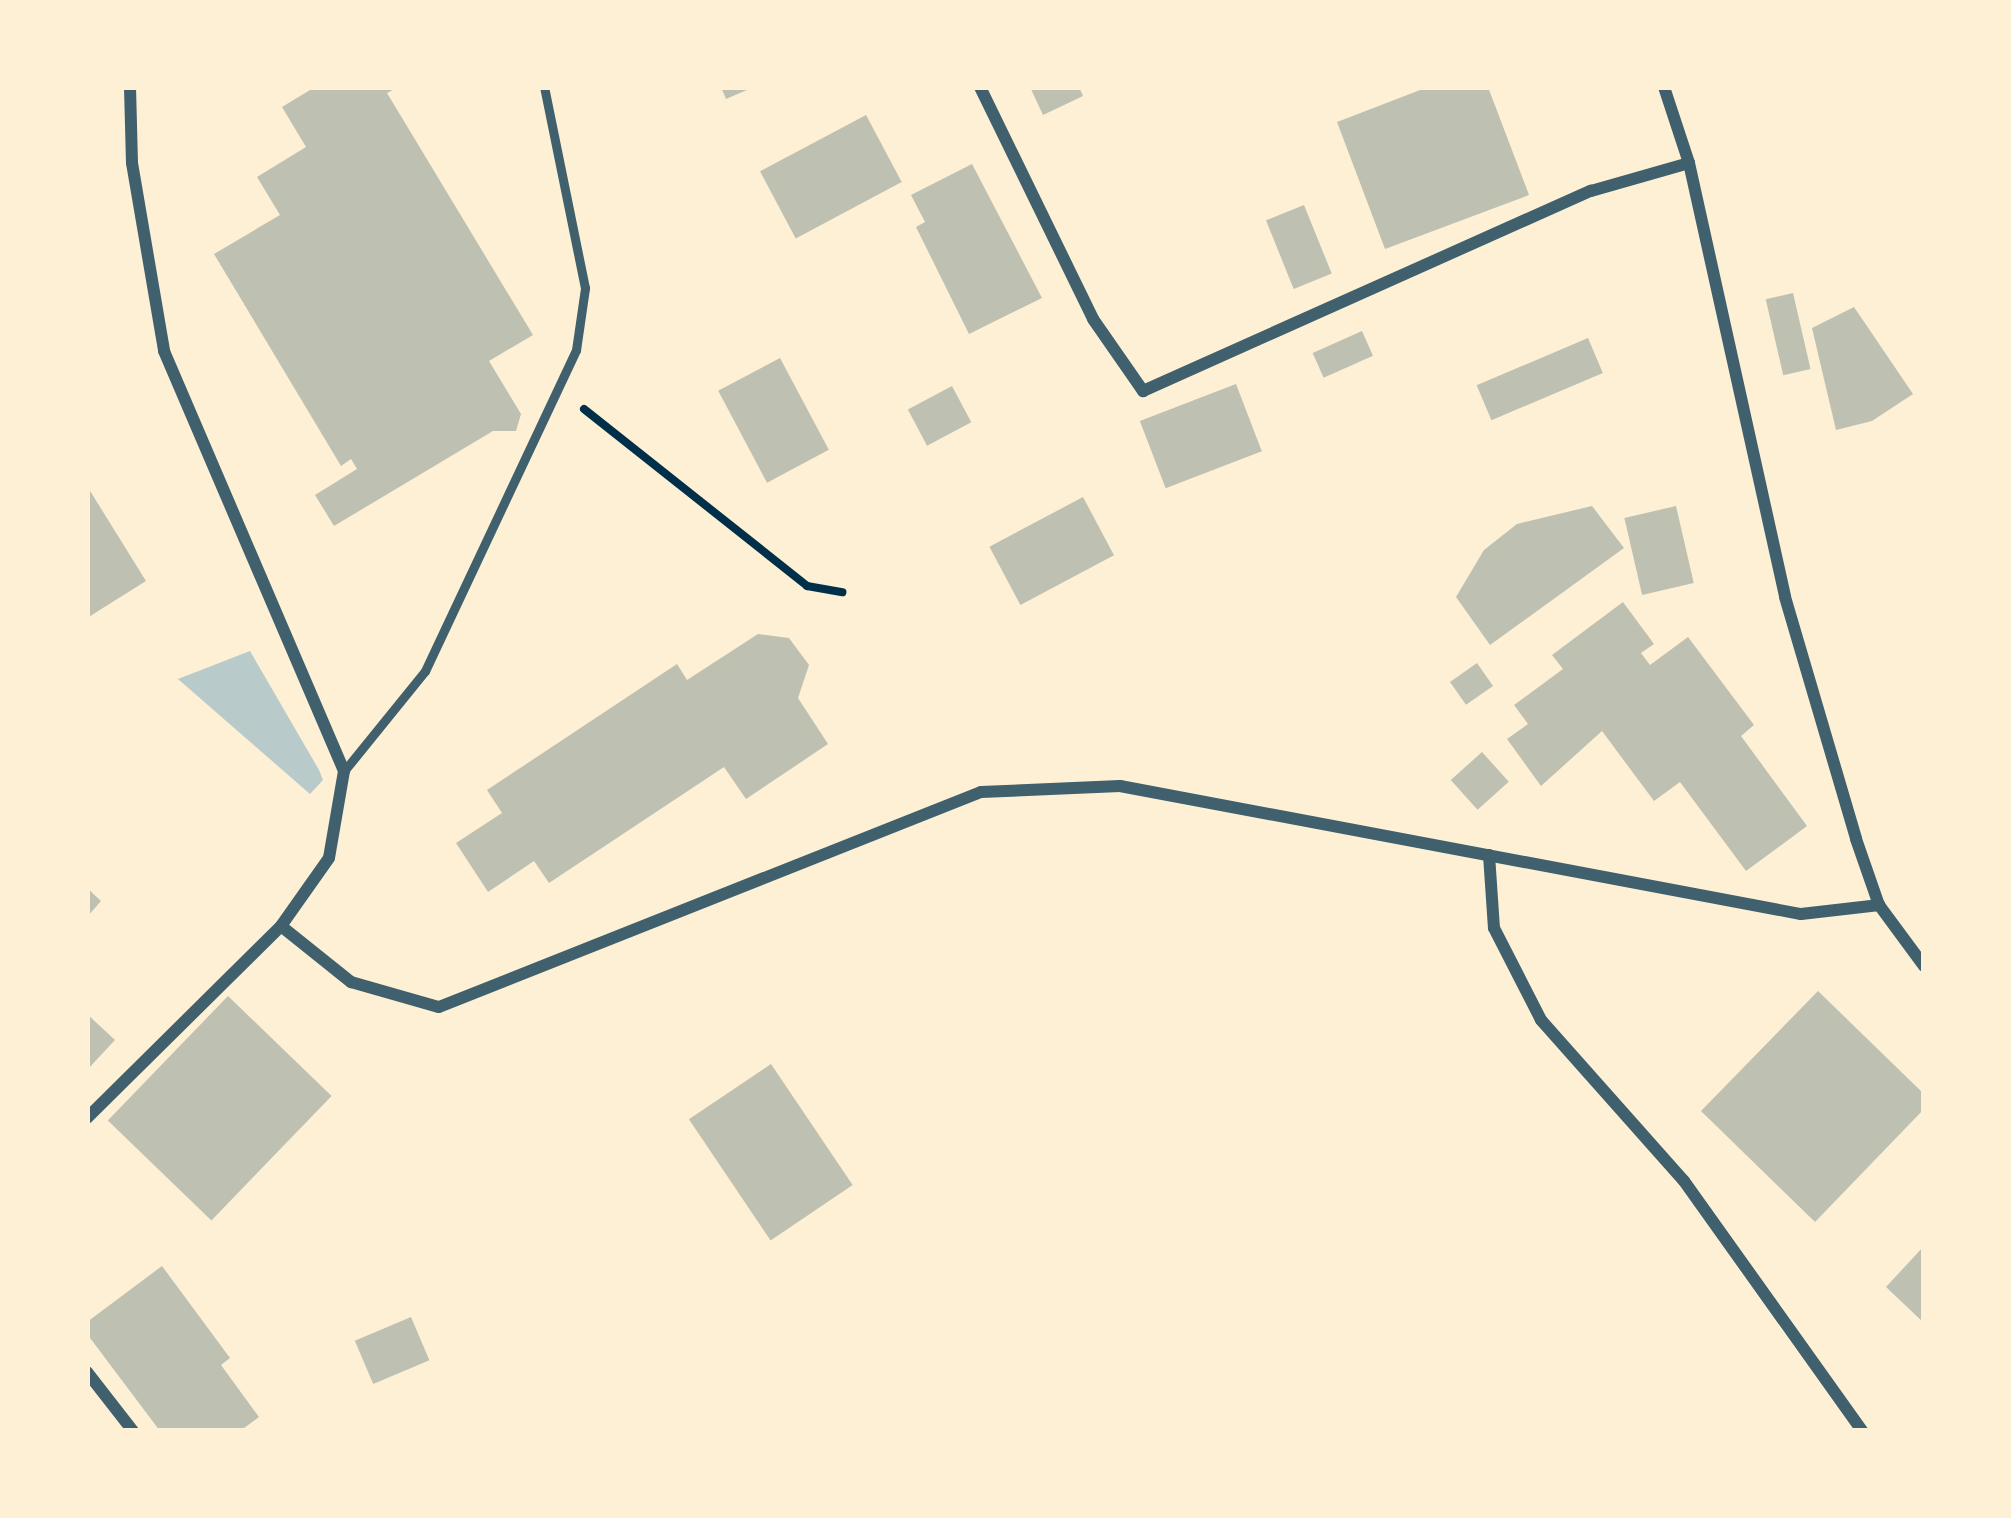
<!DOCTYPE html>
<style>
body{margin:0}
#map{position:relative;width:2011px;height:1518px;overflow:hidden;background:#fdf0d5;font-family:Jost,sans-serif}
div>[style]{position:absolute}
.green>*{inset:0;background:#b9caca}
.building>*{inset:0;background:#bec0b2;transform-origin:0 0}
.path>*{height:8px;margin:-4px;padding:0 4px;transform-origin:4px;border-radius:4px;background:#003049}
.service>*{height:9px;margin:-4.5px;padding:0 4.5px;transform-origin:4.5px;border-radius:4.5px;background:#3f606c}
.minor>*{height:12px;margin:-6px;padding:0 6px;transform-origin:6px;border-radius:6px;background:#3f606c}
span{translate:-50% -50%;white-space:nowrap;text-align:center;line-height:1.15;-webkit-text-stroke:10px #fdf0d5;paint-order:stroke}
.frame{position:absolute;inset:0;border:90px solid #fdf0d5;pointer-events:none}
</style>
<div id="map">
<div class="green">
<i style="clip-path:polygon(250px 651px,319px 770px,323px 780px,310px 794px,178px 679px)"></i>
</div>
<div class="building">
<i style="clip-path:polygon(315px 87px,398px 87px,387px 93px,533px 335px,489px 361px,521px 414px,516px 431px,493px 431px,334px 526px,315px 495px,357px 469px,351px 459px,341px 466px,214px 254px,280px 215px,257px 177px,306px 147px,282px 107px)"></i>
<i style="clip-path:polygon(721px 87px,754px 87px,726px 99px)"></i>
<i style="clip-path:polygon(1030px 87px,1079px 87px,1083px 96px,1043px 115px)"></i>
<i style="clip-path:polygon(1428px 87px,1488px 87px,1529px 195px,1385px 249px,1337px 122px)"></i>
<i style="left:866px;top:115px;width:76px;height:120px;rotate:62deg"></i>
<i style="clip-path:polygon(972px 164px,1042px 298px,969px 334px,916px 227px,925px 222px,911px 195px)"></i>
<i style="left:1304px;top:205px;width:74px;height:41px;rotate:68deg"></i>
<i style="left:1793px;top:293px;width:78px;height:28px;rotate:77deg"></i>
<i style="clip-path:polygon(1854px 307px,1913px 394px,1872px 421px,1836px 430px,1812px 328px)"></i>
<i style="left:1362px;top:331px;width:27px;height:54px;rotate:66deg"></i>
<i style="left:1588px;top:338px;width:38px;height:121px;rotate:67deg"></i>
<i style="left:780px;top:358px;width:104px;height:70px;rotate:62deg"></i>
<i style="left:1236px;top:384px;width:72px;height:103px;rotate:69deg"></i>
<i style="left:952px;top:386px;width:41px;height:50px;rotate:62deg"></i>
<i style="clip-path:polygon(87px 486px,146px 581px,87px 618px)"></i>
<i style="left:1083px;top:497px;width:66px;height:106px;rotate:62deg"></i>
<i style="clip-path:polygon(1592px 506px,1624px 548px,1490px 645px,1456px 597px,1484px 550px,1517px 524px)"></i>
<i style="left:1676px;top:506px;width:79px;height:53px;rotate:77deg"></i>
<i style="clip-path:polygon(1623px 602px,1654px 644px,1641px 653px,1650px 665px,1688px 637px,1754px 725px,1741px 736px,1807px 826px,1746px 871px,1680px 782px,1654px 801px,1602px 731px,1541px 786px,1507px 739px,1528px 724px,1514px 705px,1563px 669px,1552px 655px)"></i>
<i style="clip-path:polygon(758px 634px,789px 638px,809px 665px,798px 698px,828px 744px,746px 799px,724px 767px,549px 883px,534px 861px,488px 892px,456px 843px,502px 813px,487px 790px,677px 664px,687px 680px)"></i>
<i style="left:1477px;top:663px;width:28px;height:33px;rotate:55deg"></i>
<i style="left:1482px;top:752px;width:40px;height:42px;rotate:48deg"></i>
<i style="clip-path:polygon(87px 888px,101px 901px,87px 917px)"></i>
<i style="clip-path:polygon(1818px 991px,1924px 1094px,1924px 1109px,1815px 1222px,1701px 1111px)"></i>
<i style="left:228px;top:996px;width:144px;height:173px;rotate:44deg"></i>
<i style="clip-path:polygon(87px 1014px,115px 1040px,87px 1070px)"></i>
<i style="left:771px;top:1064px;width:146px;height:99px;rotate:56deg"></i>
<i style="clip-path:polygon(1924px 1246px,1924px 1323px,1886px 1287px)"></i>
<i style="clip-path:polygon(162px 1266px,230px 1358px,221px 1365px,259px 1417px,240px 1431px,160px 1431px,87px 1334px,87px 1322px)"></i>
<i style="left:411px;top:1317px;width:47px;height:61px;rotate:67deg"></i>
</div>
<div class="path">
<i style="left:584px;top:409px;width:285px;rotate:38.4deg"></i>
<i style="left:807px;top:586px;width:36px;rotate:10deg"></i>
</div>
<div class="service">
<i style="left:344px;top:771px;width:129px;rotate:-51deg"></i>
<i style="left:425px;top:671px;width:355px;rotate:-64.8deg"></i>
<i style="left:576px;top:350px;width:63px;rotate:-81.7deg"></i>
<i style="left:585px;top:288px;width:205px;rotate:-101.5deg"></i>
</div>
<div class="minor">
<i style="left:130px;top:87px;width:76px;rotate:88.5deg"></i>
<i style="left:132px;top:163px;width:191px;rotate:80.3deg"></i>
<i style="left:164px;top:351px;width:457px;rotate:66.8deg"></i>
<i style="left:344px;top:771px;width:88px;rotate:99.8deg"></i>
<i style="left:329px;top:858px;width:83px;rotate:125.2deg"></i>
<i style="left:980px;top:87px;width:258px;rotate:64deg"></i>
<i style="left:1093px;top:319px;width:88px;rotate:55.2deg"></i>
<i style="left:1143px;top:391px;width:491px;rotate:-24.1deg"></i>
<i style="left:1591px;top:191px;width:102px;rotate:-15.9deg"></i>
<i style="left:1664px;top:87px;width:80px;rotate:71.8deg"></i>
<i style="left:1689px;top:163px;width:444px;rotate:77.5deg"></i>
<i style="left:1785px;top:597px;width:252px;rotate:73.6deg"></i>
<i style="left:1856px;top:839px;width:70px;rotate:70.8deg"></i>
<i style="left:1879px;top:905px;width:76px;rotate:53.6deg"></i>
<i style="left:1489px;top:855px;width:73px;rotate:86.1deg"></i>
<i style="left:1494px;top:928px;width:103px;rotate:62.9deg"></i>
<i style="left:1541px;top:1020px;width:215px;rotate:48.4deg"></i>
<i style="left:1684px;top:1181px;width:307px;rotate:54.5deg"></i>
<i style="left:87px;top:1118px;width:273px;rotate:-44.7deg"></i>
<i style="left:281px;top:926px;width:90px;rotate:38.7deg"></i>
<i style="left:351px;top:982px;width:91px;rotate:15.9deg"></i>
<i style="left:439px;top:1007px;width:583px;rotate:-21.64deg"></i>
<i style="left:981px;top:792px;width:139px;rotate:-2.5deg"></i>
<i style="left:1120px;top:786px;width:693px;rotate:10.65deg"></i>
<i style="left:1801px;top:914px;width:79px;rotate:-6.6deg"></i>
<i style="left:87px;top:1372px;width:75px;rotate:52.1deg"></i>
</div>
<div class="frame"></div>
</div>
